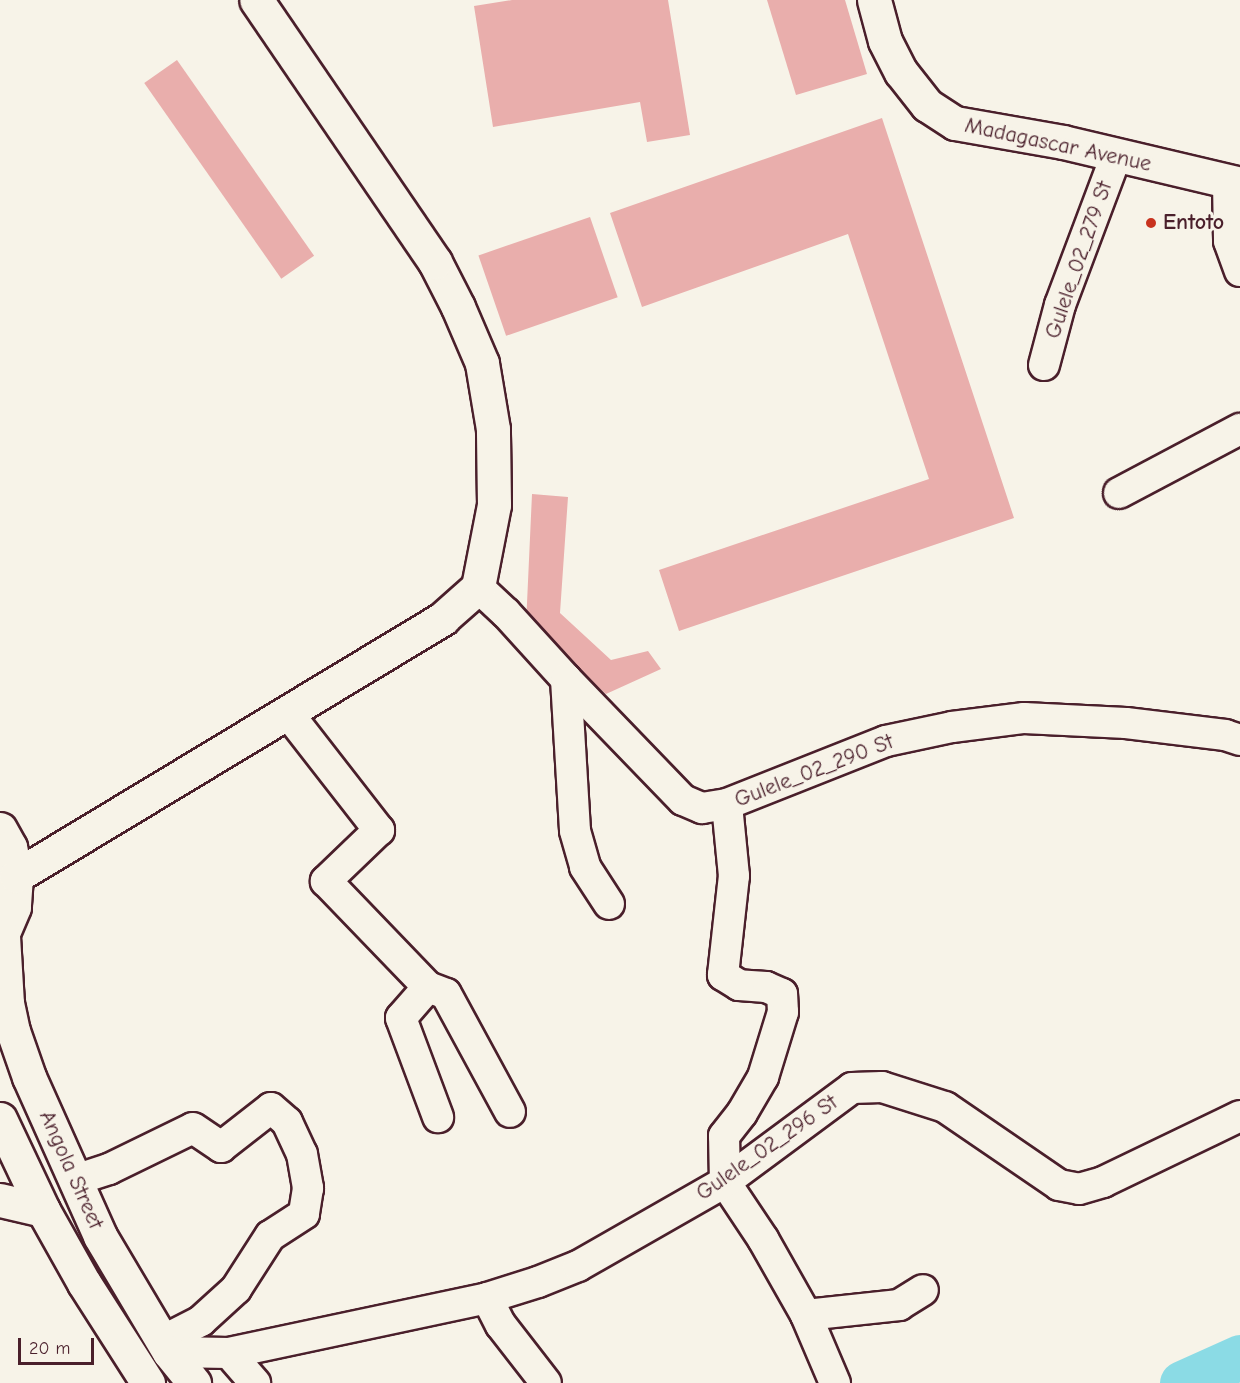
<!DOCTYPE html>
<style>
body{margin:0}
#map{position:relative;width:1240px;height:1383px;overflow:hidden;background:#f7f3e8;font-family:"Comic Neue",sans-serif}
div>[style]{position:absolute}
.river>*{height:45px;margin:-22.5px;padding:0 22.5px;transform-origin:22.5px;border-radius:22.5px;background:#8bdbe5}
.building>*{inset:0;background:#e9aeac;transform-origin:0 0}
.roads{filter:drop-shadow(2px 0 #4a1f2b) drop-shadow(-2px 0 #4a1f2b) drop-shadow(0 2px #4a1f2b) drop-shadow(0 -2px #4a1f2b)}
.street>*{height:30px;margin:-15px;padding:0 15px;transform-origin:15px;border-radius:15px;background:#f7f3e8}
.secondary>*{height:33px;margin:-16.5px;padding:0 16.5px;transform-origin:16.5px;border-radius:16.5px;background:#f7f3e8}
.dots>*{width:16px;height:16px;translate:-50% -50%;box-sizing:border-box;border:3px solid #f7f3e8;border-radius:50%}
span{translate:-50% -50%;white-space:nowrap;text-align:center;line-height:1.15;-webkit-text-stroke:6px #f7f3e8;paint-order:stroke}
.street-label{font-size:22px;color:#4a1f2b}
.poi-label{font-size:22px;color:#4a1f2b;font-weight:700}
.left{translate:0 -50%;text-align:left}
.scale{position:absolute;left:18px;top:1338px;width:76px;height:27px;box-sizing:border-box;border:3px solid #4a1f2b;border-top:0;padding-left:8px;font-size:18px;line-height:21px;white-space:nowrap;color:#4a1f2b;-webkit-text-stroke:4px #f7f3e8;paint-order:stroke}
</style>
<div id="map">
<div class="river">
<i style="left:1182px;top:1383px;width:64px;rotate:-24.1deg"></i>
</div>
<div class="building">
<i style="clip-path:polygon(512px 0,668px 0,690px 135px,647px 142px,640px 102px,493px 127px,474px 6px)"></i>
<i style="clip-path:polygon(767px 0,845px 0,867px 74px,796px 95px)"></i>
<i style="left:177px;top:60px;width:239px;height:40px;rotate:55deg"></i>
<i style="clip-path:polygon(882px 118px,1014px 518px,679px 631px,659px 570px,929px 479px,848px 234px,642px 307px,610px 213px)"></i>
<i style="left:590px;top:217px;width:85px;height:118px;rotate:71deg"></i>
<i style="clip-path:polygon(532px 494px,568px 497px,560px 613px,611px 660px,648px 651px,661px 669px,606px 694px,526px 625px)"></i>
</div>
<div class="roads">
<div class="street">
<i style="left:1228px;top:182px;width:59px;rotate:89deg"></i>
<i style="left:1229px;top:241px;width:32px;rotate:70deg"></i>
<i style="left:1044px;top:365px;width:62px;rotate:-75.1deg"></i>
<i style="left:1060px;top:305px;width:159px;rotate:-69.4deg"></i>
<i style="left:1119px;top:493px;width:137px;rotate:-27.9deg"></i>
<i style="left:478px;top:587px;width:38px;rotate:43deg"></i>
<i style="left:506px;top:613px;width:89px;rotate:47.7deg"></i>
<i style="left:566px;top:679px;width:168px;rotate:46deg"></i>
<i style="left:683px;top:800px;width:21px;rotate:23deg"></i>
<i style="left:702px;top:808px;width:25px;rotate:-9deg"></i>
<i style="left:727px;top:804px;width:171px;rotate:-21.6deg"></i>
<i style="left:886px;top:741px;width:67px;rotate:-12deg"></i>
<i style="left:952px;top:727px;width:73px;rotate:-7.1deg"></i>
<i style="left:1024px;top:718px;width:102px;rotate:2.8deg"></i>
<i style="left:1126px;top:723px;width:100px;rotate:6.9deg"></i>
<i style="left:1225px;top:735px;width:16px;rotate:18deg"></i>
<i style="left:566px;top:679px;width:152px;rotate:86.6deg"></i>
<i style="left:575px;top:831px;width:37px;rotate:74deg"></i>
<i style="left:585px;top:867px;width:44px;rotate:57deg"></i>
<i style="left:287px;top:712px;width:150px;rotate:52.1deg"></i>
<i style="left:379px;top:830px;width:74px;rotate:136.1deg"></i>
<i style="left:326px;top:881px;width:147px;rotate:46.1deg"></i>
<i style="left:428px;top:987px;width:41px;rotate:131.1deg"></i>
<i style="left:401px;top:1018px;width:106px;rotate:69.5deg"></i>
<i style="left:428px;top:987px;width:19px;rotate:21deg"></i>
<i style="left:446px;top:994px;width:134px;rotate:61.5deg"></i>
<i style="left:75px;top:1180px;width:36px;rotate:-18deg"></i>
<i style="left:109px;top:1169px;width:93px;rotate:-26deg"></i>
<i style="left:193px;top:1128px;width:34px;rotate:34deg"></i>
<i style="left:221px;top:1147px;width:63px;rotate:-38deg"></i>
<i style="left:271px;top:1108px;width:21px;rotate:41deg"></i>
<i style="left:287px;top:1122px;width:35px;rotate:65deg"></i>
<i style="left:302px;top:1154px;width:35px;rotate:80deg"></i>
<i style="left:308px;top:1188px;width:26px;rotate:99deg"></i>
<i style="left:304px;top:1214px;width:40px;rotate:147.1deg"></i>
<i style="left:270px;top:1236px;width:63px;rotate:122.7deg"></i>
<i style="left:236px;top:1289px;width:47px;rotate:137.6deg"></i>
<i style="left:201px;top:1321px;width:44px;rotate:152.9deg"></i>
<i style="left:725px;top:1182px;width:46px;rotate:-91.2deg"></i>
<i style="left:724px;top:1136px;width:29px;rotate:-52deg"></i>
<i style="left:742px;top:1113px;width:42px;rotate:-59.7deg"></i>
<i style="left:763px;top:1077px;width:68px;rotate:-72.9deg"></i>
<i style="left:783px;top:1012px;width:18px;rotate:-93deg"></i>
<i style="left:782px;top:994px;width:17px;rotate:-156deg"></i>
<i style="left:766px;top:987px;width:27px;rotate:-176deg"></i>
<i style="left:739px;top:985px;width:19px;rotate:-148deg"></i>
<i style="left:723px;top:975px;width:100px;rotate:-83.7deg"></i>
<i style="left:734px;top:876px;width:72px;rotate:-95.6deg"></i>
<i style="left:725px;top:1182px;width:69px;rotate:56.3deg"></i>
<i style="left:763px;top:1239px;width:87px;rotate:60.5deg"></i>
<i style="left:806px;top:1315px;width:74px;rotate:66.9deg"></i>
<i style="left:487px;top:1298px;width:30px;rotate:63deg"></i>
<i style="left:501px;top:1325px;width:73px;rotate:52.2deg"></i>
<i style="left:806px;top:1315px;width:94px;rotate:-6.1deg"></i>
<i style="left:899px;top:1305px;width:28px;rotate:-32deg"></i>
<i style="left:169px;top:1352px;width:60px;rotate:1deg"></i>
<i style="left:229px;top:1353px;width:264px;rotate:-12deg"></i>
<i style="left:487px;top:1298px;width:53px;rotate:-17.4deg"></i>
<i style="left:538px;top:1282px;width:43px;rotate:-21.8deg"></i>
<i style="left:578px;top:1266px;width:169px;rotate:-29.7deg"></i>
<i style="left:725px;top:1182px;width:158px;rotate:-36.5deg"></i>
<i style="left:852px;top:1088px;width:30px;rotate:-2deg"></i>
<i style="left:882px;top:1087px;width:66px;rotate:17.6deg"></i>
<i style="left:945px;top:1107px;width:138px;rotate:34.4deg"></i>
<i style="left:1059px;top:1185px;width:20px;rotate:11deg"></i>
<i style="left:1079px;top:1189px;width:25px;rotate:-16deg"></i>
<i style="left:1103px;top:1182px;width:152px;rotate:-25.7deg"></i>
<i style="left:229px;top:1353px;width:40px;rotate:49deg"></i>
</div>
<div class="secondary">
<i style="left:874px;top:0;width:42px;rotate:75deg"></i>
<i style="left:885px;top:41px;width:35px;rotate:63deg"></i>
<i style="left:901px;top:72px;width:42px;rotate:51.8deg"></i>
<i style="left:927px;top:105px;width:33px;rotate:33deg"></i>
<i style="left:955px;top:123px;width:110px;rotate:10deg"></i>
<i style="left:1063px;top:142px;width:182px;rotate:13.3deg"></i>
<i style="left:0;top:829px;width:21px;rotate:61deg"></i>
<i style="left:10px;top:847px;width:30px;rotate:78deg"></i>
<i style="left:16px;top:876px;width:31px;rotate:94deg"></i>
<i style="left:14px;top:907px;width:36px;rotate:113deg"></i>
<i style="left:16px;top:876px;width:499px;rotate:-31.1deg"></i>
<i style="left:443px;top:618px;width:47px;rotate:-41.5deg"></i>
<i style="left:478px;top:587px;width:84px;rotate:-79deg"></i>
<i style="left:494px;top:505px;width:76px;rotate:-90.8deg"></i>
<i style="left:493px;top:429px;width:67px;rotate:-99.5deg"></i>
<i style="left:482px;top:363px;width:61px;rotate:-113.2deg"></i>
<i style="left:458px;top:307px;width:51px;rotate:-117.1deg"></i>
<i style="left:435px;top:262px;width:317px;rotate:-124.3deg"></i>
<i style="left:3px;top:936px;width:67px;rotate:86.6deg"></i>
<i style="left:7px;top:1003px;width:29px;rotate:78deg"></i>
<i style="left:13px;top:1031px;width:49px;rotate:70.8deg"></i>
<i style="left:29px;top:1077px;width:174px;rotate:65.9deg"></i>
<i style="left:100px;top:1236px;width:135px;rotate:59.3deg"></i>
<i style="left:169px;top:1352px;width:40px;rotate:51deg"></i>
<i style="left:0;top:1119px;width:101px;rotate:64.7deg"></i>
<i style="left:43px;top:1210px;width:84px;rotate:60.7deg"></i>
<i style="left:84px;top:1283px;width:119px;rotate:57.4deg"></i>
<i style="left:0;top:1200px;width:44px;rotate:13.1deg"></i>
</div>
</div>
<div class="dots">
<i style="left:1151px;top:223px;background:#c8321e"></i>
</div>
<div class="street-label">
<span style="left:1058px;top:145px;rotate:12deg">Madagascar Avenue</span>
<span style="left:1079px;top:260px;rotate:-71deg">Gulele_02_279 St</span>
<span style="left:814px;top:771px;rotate:-21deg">Gulele_02_290 St</span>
<span style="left:767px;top:1148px;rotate:-35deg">Gulele_02_296 St</span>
<span style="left:71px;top:1170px;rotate:66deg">Angola Street</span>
</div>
<div class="poi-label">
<span class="left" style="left:1163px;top:223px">Entoto</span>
</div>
<div class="scale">20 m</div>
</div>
